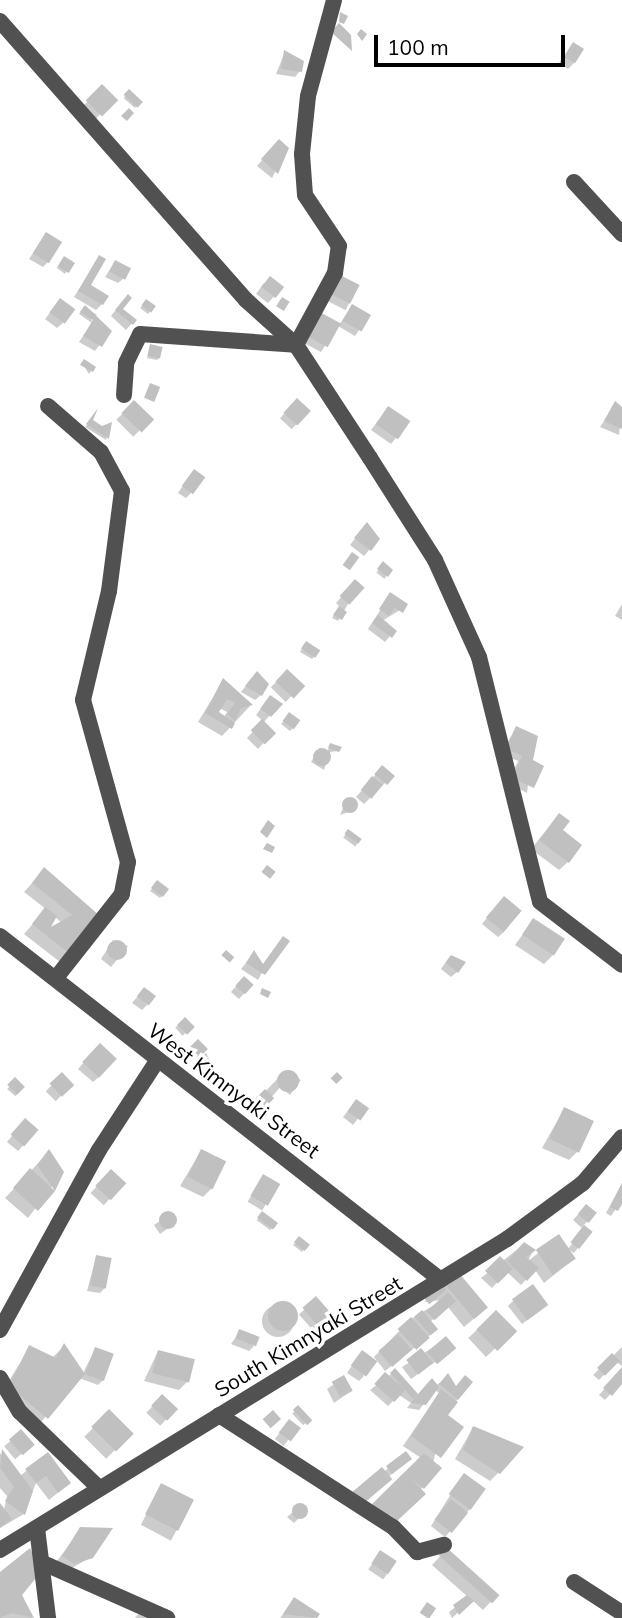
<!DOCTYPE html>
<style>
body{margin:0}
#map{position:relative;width:622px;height:1618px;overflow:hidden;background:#fff;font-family:Mulish,sans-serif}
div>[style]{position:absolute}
.shadow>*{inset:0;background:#0003;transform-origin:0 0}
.round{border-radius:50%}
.building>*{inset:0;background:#c0c0c0;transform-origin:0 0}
.minor>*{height:16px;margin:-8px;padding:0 8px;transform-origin:8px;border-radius:8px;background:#515151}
span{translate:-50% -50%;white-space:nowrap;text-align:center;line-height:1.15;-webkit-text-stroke:7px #fff;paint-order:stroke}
.street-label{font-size:21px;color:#000}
.scale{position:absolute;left:374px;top:35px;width:191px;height:32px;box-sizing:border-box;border:4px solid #000;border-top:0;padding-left:9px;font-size:21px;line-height:24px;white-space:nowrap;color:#000;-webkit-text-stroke:5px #fff;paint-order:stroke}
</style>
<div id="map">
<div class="shadow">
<i style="clip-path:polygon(573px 44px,574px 63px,568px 69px,559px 63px)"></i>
<i style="clip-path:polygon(285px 52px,300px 71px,295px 77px,276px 74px)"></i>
<i style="left:102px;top:87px;width:18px;height:29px;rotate:45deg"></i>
<i style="left:129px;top:92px;width:15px;height:8px;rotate:42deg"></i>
<i style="clip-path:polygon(274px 146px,287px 148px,272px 178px,257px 166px)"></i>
<i style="clip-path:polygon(46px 234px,48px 262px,43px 267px,29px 259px)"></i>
<i style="clip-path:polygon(99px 258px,89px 286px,102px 304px,96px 310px,74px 297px)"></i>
<i style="clip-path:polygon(62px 260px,67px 271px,65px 274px,57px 268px)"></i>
<i style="clip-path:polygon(115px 262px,124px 278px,118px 283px,105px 277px)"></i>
<i style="left:340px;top:277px;width:20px;height:27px;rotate:27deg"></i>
<i style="clip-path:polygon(264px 283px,282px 288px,268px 303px,256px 294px)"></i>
<i style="clip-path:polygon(122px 302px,121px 309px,134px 321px,126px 330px,111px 316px)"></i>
<i style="clip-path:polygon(144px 304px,154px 307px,148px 314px,140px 308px)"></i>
<i style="clip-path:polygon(55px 306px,63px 323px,57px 328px,45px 319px)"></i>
<i style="clip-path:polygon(352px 306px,369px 316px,355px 336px,338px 326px,321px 352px,300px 341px,313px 319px,339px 325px)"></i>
<i style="clip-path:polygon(85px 307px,97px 315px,91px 320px,110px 331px,95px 351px,79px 342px,92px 323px,79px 314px)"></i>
<i style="clip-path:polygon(151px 346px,159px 358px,157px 360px,147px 358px)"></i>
<i style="clip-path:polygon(82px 363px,94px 367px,89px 374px)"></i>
<i style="left:297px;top:400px;width:16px;height:25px;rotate:43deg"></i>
<i style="left:134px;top:402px;width:24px;height:25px;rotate:45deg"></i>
<i style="clip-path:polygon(615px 404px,622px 409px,619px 435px,600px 427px)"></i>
<i style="clip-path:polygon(388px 408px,396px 438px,391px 444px,371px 430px)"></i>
<i style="clip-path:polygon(91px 420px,102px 428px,110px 425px,106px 440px,85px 427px)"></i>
<i style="clip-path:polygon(189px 477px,191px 493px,186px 498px,178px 493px)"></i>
<i style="clip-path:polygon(362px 530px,378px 539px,364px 556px,350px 545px)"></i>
<i style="left:383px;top:564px;width:10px;height:11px;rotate:37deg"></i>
<i style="clip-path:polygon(350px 587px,348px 604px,338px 621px,332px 618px,340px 607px,336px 603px)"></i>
<i style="clip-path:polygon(390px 595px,400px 610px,382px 621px,390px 636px,385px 642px,368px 629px)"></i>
<i style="clip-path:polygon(622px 604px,622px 620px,615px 616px)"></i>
<i style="clip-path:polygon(304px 645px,315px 656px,312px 659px,300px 652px)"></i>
<i style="left:287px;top:671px;width:21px;height:23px;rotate:45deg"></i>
<i style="clip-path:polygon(251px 679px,261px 695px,255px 700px,241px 692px)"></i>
<i style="clip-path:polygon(evenodd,223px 681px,250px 706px,222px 736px,198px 722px,223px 681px,219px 708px,227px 712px,224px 717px,216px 712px,219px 708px)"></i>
<i style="clip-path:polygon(265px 703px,280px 704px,263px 723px,273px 733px,258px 749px,247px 738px,263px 721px,256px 715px)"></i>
<i style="clip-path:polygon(287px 717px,293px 728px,290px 731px,281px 724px)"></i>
<i style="clip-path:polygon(516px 728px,531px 761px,527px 793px,507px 783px,518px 761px,501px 754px)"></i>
<i style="clip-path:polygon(331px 745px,338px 751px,330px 752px,324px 770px,311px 762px,319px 748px,327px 751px)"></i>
<i style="clip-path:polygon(382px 767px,392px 776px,364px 804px,356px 797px)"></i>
<i style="clip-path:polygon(346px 801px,355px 802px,354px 810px,340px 815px)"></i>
<i style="clip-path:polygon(559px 815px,568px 862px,559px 870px,531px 849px)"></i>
<i style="left:348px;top:831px;width:15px;height:8px;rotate:37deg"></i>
<i style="clip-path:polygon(evenodd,44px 870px,97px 916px,60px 962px,24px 934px,46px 909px,24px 892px,44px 870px,54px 916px,62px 923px,47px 931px,54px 916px)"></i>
<i style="clip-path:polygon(155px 885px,162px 896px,160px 898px,150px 891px)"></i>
<i style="clip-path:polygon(498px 904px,504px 932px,498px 937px,482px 924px)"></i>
<i style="clip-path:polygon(533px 920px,553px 955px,544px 964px,515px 945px)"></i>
<i style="clip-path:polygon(113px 940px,128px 946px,111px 967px,101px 959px)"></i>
<i style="clip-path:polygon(278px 944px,258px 980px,241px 969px,254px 953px,262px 966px)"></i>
<i style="clip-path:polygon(445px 963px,457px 972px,451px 977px,441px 969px)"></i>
<i style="clip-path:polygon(238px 984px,252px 985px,239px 999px,231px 992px)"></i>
<i style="clip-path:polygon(144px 989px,147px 1005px,142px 1010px,132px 1003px)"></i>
<i style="left:185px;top:1019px;width:11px;height:13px;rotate:49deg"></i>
<i style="left:198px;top:1042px;width:10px;height:13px;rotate:45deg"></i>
<i style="clip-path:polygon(94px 1051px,99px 1077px,93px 1082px,78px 1069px)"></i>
<i style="clip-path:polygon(286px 1070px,292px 1074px,261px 1109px,254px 1103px)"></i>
<i style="left:62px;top:1075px;width:14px;height:23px;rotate:45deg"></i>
<i style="clip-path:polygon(294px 1076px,301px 1080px,290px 1095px,285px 1091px)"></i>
<i style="left:15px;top:1080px;width:11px;height:12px;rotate:41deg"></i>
<i style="clip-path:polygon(351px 1107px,366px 1108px,353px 1125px,343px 1117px)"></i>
<i style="clip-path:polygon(564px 1109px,577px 1152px,569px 1160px,542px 1148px)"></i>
<i style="clip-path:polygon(20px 1126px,37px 1130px,18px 1151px,7px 1142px)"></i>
<i style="clip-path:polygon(201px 1151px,212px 1188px,203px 1197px,180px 1186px)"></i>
<i style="clip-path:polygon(44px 1157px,62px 1173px,28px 1218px,5px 1198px)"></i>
<i style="left:111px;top:1171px;width:18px;height:30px;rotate:43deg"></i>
<i style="left:263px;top:1176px;width:17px;height:30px;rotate:31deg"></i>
<i style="clip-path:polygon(622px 1183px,622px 1200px,611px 1216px,606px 1213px)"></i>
<i style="clip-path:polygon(586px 1206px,595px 1213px,582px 1227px,590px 1232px,574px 1253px,568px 1249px,583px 1229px,573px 1220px)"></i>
<i style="left:262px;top:1213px;width:17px;height:9px;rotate:36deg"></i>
<i style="clip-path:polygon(170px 1214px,174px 1224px,160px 1234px,154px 1225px)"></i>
<i style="clip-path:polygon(559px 1237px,574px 1259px,544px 1283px,535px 1270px,521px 1285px,507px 1272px,492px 1288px,481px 1278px,524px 1244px,533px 1251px,528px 1261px)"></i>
<i style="clip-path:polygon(299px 1239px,307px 1246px,302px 1252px,293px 1245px)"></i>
<i style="clip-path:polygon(96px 1257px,106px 1287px,100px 1293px,87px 1291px)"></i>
<i style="clip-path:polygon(459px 1275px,477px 1316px,464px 1327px,448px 1307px,430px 1322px,436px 1329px,427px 1338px,385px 1371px,374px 1357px,411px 1319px,442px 1300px,424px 1302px)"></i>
<i style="left:316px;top:1299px;width:28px;height:23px;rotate:48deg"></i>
<i style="clip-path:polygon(514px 1300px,541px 1310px,522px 1324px,508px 1306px)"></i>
<i class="round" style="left:262px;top:1305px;width:32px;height:32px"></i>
<i style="left:496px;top:1312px;width:26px;height:38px;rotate:47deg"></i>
<i style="clip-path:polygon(240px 1331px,254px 1346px,249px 1351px,231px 1344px)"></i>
<i style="clip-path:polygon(446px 1339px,448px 1353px,411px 1379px,402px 1367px)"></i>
<i style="clip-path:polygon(64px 1346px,83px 1373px,95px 1349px,103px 1380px,98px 1385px,79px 1378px,35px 1429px,0 1395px,30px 1347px,53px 1357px)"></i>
<i style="clip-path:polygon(622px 1347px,622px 1366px,616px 1362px,599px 1380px,593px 1375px)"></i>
<i style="clip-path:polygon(158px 1351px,188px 1381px,179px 1390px,144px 1381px)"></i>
<i style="clip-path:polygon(357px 1358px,364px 1376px,359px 1381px,347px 1373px)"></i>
<i style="clip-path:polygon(622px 1369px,622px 1381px,605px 1400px,599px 1395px)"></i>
<i style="clip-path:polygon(395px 1371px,418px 1396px,443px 1381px,455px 1389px,470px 1382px,445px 1416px,433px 1463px,439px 1468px,388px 1528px,365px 1514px,421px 1458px,403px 1446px,439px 1393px,435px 1390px,419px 1410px,407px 1408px,411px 1403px,399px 1395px,388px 1406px,370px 1390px)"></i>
<i style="clip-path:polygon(343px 1378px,351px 1391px,334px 1403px,327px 1389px)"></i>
<i style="left:162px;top:1396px;width:19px;height:23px;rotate:43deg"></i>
<i style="left:298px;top:1408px;width:16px;height:8px;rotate:47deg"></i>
<i style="left:109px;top:1412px;width:31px;height:35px;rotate:45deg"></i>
<i style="left:289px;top:1421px;width:11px;height:23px;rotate:38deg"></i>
<i style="clip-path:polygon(473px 1428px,499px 1472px,490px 1481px,455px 1459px)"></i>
<i style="left:21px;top:1432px;width:17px;height:22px;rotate:50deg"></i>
<i style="clip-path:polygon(0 1453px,20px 1476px,47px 1454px,60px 1491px,49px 1500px,36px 1483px,24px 1514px,0 1528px,7px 1496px,0 1488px)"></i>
<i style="clip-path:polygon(405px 1464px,388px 1477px,384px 1472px,388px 1468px)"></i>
<i style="clip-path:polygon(459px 1481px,470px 1509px,445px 1537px,431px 1526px)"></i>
<i style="left:162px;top:1485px;width:34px;height:45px;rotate:28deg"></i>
<i style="clip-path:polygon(300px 1506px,305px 1512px,294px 1523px,287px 1517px)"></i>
<i style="clip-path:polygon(81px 1529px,91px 1557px,65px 1572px,54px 1565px)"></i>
<i style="clip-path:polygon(446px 1550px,497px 1595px,483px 1610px,472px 1600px,452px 1618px,449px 1612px,468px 1597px,432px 1565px)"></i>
<i style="left:380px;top:1552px;width:18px;height:21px;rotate:34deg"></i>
<i style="clip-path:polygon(0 1574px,20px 1595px,32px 1618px,0 1618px)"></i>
<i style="clip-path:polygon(295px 1599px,317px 1614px,315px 1618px,280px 1618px)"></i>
<i style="clip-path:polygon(141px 1611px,157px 1618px,135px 1618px)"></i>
</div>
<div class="building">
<i style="clip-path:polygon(340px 12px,348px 16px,344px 24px,339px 22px)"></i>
<i style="clip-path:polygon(339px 23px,351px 35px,352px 51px,331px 32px)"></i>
<i style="clip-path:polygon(361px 29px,367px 34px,362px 41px,357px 34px)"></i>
<i style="left:573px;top:42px;width:13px;height:17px;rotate:32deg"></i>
<i style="clip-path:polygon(284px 50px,304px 61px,302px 72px,281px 69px)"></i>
<i style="left:102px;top:84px;width:23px;height:23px;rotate:45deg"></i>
<i style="left:129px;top:89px;width:19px;height:8px;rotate:43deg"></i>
<i style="clip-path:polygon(129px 108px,134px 113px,127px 121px,121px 116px)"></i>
<i style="clip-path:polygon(279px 139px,289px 148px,278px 174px,261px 159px)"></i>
<i style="left:46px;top:232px;width:19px;height:25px;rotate:32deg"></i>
<i style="clip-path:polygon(99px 255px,106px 259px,91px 285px,109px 296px,103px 305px,78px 291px)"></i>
<i style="left:64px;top:256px;width:13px;height:12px;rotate:32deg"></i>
<i style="left:115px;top:260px;width:18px;height:13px;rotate:27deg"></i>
<i style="left:340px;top:275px;width:22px;height:21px;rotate:27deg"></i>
<i style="left:270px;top:276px;width:18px;height:14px;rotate:38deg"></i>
<i style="clip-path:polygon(128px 294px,132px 298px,123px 309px,137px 320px,133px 325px,115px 310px)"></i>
<i style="left:282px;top:297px;width:9px;height:11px;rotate:32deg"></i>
<i style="left:60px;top:298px;width:19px;height:18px;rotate:36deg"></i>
<i style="left:146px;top:299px;width:12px;height:8px;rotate:35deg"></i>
<i style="left:352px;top:304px;width:22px;height:19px;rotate:30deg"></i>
<i style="clip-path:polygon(85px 305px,112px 331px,102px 347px,83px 336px,93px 320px,80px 312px)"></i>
<i style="left:318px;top:311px;width:26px;height:27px;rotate:29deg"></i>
<i style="left:150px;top:344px;width:13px;height:12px;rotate:13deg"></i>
<i style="clip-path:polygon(84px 359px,96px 367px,93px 372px,80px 365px)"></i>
<i style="left:150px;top:383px;width:11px;height:16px;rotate:22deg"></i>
<i style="left:297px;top:398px;width:19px;height:20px;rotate:43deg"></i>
<i style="left:134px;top:400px;width:28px;height:18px;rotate:44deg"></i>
<i style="clip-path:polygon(615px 401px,622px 407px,622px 429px,604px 421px)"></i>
<i style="left:388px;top:406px;width:27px;height:22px;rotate:34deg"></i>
<i style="clip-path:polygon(98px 408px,93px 420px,102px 426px,112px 422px,109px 439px,86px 424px)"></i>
<i style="left:194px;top:469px;width:14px;height:21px;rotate:36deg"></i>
<i style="clip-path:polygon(367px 522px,380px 539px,371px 551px,354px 538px)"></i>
<i style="left:352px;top:552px;width:9px;height:16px;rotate:36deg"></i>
<i style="clip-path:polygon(383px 561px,393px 570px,388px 577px,377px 569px)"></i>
<i style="left:355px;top:579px;width:13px;height:23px;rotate:42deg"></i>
<i style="clip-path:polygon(390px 592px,408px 604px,403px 613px,395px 608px,389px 616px,379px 609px)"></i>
<i style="clip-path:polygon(339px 606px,347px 612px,342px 620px,333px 615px)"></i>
<i style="clip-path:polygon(378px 615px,397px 631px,392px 638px,372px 623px)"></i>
<i style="left:306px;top:641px;width:17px;height:9px;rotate:33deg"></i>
<i style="left:287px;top:669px;width:25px;height:17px;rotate:43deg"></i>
<i style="clip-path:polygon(257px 671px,269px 684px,262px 696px,245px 686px)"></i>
<i style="clip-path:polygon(223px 678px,253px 705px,241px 708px,235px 721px,227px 714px,235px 703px,227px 699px,219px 712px,235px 723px,232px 729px,205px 713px)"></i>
<i style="clip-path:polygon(270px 695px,283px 704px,271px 717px,260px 709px)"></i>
<i style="left:289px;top:712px;width:14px;height:11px;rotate:36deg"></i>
<i style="left:262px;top:719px;width:20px;height:16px;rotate:45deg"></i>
<i style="clip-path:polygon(516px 726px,538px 736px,533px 760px,544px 766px,534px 788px,512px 778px,522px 756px,506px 748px)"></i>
<i style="clip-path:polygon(330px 743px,342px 747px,339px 752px,328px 748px)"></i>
<i class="round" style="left:313px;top:748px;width:18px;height:18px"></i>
<i style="left:382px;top:765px;width:17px;height:12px;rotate:40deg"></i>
<i style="left:372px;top:776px;width:14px;height:18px;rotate:39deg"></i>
<i class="round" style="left:342px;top:797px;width:16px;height:16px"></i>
<i style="clip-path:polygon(559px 813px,570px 821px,563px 830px,582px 845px,569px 863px,539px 840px)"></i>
<i style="clip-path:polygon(268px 820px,275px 826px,267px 838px,260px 832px)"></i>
<i style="left:348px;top:829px;width:17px;height:6px;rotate:36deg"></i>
<i style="clip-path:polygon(267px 843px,275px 847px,272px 853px,263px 849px)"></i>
<i style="left:267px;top:865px;width:11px;height:9px;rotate:38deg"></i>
<i style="clip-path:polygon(44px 867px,100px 916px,70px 954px,32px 924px,45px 907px,57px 916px,51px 927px,72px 915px,32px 883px)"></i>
<i style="left:157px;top:880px;width:15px;height:10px;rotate:37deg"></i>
<i style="left:504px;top:896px;width:23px;height:28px;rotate:40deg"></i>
<i style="left:533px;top:918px;width:38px;height:20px;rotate:33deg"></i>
<i style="clip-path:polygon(283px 936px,290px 941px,265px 975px,246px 963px,254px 950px,263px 964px)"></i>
<i class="round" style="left:107px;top:940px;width:20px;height:20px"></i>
<i style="left:226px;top:950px;width:11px;height:7px;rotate:41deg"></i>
<i style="clip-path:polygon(451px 955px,466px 962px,458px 973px,445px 963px)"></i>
<i style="left:244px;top:976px;width:13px;height:13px;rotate:42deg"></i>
<i style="left:144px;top:987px;width:15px;height:12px;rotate:37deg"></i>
<i style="clip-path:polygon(262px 988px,271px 992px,268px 998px,260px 994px)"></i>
<i style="left:185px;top:1017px;width:14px;height:11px;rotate:45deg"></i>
<i style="left:198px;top:1039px;width:14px;height:12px;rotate:45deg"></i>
<i style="left:100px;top:1043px;width:23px;height:26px;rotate:43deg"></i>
<i style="clip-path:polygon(206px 1053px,209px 1059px,203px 1064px,199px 1060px)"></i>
<i class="round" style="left:277px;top:1070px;width:22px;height:22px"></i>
<i style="left:62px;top:1072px;width:18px;height:17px;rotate:47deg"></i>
<i style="left:337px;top:1072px;width:8px;height:9px;rotate:45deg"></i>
<i style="left:15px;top:1077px;width:14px;height:11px;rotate:45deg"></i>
<i style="left:265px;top:1089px;width:13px;height:15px;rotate:45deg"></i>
<i style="left:356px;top:1099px;width:16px;height:15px;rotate:35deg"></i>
<i style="left:564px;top:1107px;width:33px;height:35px;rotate:25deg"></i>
<i style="left:25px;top:1118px;width:18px;height:22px;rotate:41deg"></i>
<i style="clip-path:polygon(49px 1149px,64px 1172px,55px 1191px,38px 1211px,13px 1188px,30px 1168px,55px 1191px,37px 1165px)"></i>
<i style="left:201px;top:1149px;width:28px;height:31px;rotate:26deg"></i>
<i style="left:111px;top:1169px;width:21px;height:23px;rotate:43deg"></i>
<i style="left:263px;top:1174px;width:20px;height:25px;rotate:30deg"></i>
<i style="clip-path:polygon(622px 1183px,622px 1204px,618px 1211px,610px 1207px)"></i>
<i style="left:586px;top:1204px;width:14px;height:13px;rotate:39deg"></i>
<i class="round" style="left:159px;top:1211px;width:18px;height:18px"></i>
<i style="left:262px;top:1211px;width:20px;height:8px;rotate:37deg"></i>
<i style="left:584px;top:1225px;width:11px;height:22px;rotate:38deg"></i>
<i style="left:559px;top:1234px;width:30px;height:28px;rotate:56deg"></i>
<i style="left:299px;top:1236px;width:14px;height:8px;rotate:39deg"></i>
<i style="clip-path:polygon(524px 1242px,536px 1250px,526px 1257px,539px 1268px,527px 1281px,507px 1261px)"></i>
<i style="left:96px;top:1255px;width:16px;height:31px;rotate:11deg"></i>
<i style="left:500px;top:1256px;width:18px;height:21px;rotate:45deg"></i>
<i style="left:459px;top:1273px;width:45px;height:18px;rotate:50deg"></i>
<i style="left:441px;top:1284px;width:8px;height:22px;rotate:50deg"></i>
<i style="left:533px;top:1284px;width:26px;height:26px;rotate:54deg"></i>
<i style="left:448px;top:1292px;width:12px;height:29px;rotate:48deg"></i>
<i style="left:316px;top:1296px;width:32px;height:18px;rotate:49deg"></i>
<i class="round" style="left:268px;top:1301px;width:30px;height:30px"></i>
<i style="left:422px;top:1310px;width:25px;height:10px;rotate:50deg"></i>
<i style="left:496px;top:1310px;width:30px;height:28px;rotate:45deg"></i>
<i style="left:411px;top:1317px;width:28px;height:18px;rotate:48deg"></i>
<i style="left:239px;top:1329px;width:22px;height:10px;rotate:21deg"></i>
<i style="left:398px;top:1334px;width:21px;height:26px;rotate:49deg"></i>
<i style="left:446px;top:1336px;width:16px;height:25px;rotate:50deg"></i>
<i style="clip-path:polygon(64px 1343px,85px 1374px,48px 1419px,9px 1386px,29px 1345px,56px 1358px)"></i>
<i style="left:95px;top:1347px;width:20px;height:29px;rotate:20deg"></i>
<i style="left:421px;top:1348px;width:19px;height:19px;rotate:51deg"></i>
<i style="left:158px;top:1350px;width:38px;height:24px;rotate:14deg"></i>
<i style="left:362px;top:1350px;width:19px;height:19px;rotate:36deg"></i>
<i style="left:612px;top:1353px;width:11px;height:21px;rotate:45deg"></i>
<i style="clip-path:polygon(622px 1367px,622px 1384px,612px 1396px,603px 1388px)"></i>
<i style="clip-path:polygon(395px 1368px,418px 1394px,432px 1378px,439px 1387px,426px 1405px,411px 1403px,418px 1394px,413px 1399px,390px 1373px)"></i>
<i style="left:385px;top:1372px;width:27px;height:16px;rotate:42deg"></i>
<i style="clip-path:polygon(448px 1373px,456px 1386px,465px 1375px,473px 1382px,458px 1400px,439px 1384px)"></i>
<i style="left:344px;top:1375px;width:18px;height:14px;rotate:61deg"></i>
<i style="clip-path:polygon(441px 1389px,458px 1402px,448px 1415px,464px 1427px,441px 1458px,411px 1436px)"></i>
<i style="left:162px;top:1394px;width:22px;height:16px;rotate:43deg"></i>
<i style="left:298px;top:1405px;width:21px;height:7px;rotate:47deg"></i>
<i style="left:109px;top:1409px;width:35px;height:25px;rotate:45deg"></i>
<i style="left:273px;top:1410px;width:12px;height:14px;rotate:48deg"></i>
<i style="left:289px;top:1419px;width:15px;height:17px;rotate:37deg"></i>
<i style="clip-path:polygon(473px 1426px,524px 1447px,500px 1474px,463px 1450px)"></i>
<i style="left:21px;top:1429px;width:21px;height:16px;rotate:49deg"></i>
<i style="clip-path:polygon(2px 1449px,33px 1491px,25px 1515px,5px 1501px,14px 1487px,0 1468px)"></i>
<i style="left:406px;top:1451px;width:10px;height:25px;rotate:53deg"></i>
<i style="clip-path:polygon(48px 1452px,71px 1483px,58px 1493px,46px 1476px,36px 1483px,25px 1469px)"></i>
<i style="clip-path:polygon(424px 1453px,442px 1468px,424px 1489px,411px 1478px,426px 1494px,397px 1521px,391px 1515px,386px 1520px,372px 1504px)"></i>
<i style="left:382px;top:1467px;width:16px;height:40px;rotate:50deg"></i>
<i style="left:464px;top:1473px;width:27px;height:26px;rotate:36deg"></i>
<i style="left:161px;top:1483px;width:37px;height:35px;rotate:27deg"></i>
<i style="left:451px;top:1499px;width:22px;height:26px;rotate:39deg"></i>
<i style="clip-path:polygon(0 1503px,12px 1519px,0 1528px)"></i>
<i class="round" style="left:292px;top:1503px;width:16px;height:16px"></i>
<i style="clip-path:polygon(80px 1527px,113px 1528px,93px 1558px,74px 1564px,62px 1556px)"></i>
<i style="left:446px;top:1547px;width:72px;height:11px;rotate:42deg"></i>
<i style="clip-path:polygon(30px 1548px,41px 1572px,22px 1595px,34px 1618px,12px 1613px,0 1618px,0 1572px)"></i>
<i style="left:380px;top:1550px;width:20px;height:16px;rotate:33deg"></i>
<i style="clip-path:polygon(467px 1595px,474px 1601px,459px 1615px,453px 1605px)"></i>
<i style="clip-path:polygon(294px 1597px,320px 1614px,317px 1618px,283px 1614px)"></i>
<i style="left:427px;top:1602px;width:11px;height:13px;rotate:34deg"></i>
</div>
<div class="minor">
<i style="left:0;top:21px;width:372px;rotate:48.6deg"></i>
<i style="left:246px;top:300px;width:67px;rotate:42deg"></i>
<i style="left:296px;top:345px;width:135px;rotate:56.8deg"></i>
<i style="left:370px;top:458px;width:121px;rotate:57.5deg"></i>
<i style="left:435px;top:560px;width:107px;rotate:65.6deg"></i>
<i style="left:479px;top:657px;width:252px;rotate:76deg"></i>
<i style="left:540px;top:902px;width:103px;rotate:37.5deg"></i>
<i style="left:574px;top:182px;width:71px;rotate:47.3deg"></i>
<i style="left:124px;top:395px;width:32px;rotate:-86deg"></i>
<i style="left:126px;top:363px;width:32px;rotate:-64deg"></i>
<i style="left:140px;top:334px;width:156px;rotate:4deg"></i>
<i style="left:296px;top:345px;width:82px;rotate:-61.6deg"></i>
<i style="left:335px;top:273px;width:27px;rotate:-82deg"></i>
<i style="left:339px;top:246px;width:61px;rotate:-123.7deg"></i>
<i style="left:305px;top:195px;width:41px;rotate:-94.2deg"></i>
<i style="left:302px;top:154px;width:58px;rotate:-84.1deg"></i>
<i style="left:308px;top:96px;width:99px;rotate:-74.8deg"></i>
<i style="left:48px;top:406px;width:70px;rotate:41deg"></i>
<i style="left:101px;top:452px;width:44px;rotate:61.7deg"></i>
<i style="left:122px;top:491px;width:101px;rotate:97.4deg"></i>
<i style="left:109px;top:591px;width:112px;rotate:103.4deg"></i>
<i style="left:83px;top:700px;width:168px;rotate:74.5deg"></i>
<i style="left:128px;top:862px;width:33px;rotate:101deg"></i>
<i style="left:122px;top:894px;width:107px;rotate:128.2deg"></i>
<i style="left:0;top:936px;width:559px;rotate:37.96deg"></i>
<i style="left:0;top:1330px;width:205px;rotate:-61.2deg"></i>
<i style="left:99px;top:1150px;width:106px;rotate:-56.9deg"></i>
<i style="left:0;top:1378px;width:39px;rotate:60deg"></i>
<i style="left:20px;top:1412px;width:110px;rotate:43.9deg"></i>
<i style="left:219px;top:1415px;width:207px;rotate:32.8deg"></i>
<i style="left:393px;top:1527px;width:35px;rotate:46deg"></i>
<i style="left:417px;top:1552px;width:28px;rotate:-15deg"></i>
<i style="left:37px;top:1528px;width:91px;rotate:83deg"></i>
<i style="left:0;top:1550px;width:595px;rotate:-31.53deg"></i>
<i style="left:507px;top:1239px;width:94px;rotate:-36.4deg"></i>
<i style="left:583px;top:1183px;width:60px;rotate:-49.7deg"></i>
<i style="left:43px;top:1563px;width:136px;rotate:23.9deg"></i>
<i style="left:574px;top:1582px;width:57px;rotate:32.9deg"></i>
</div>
<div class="street-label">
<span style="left:234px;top:1090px;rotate:37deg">West Kimnyaki Street</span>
<span style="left:308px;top:1336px;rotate:-31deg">South Kimnyaki Street</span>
</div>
<div class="scale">100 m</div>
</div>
